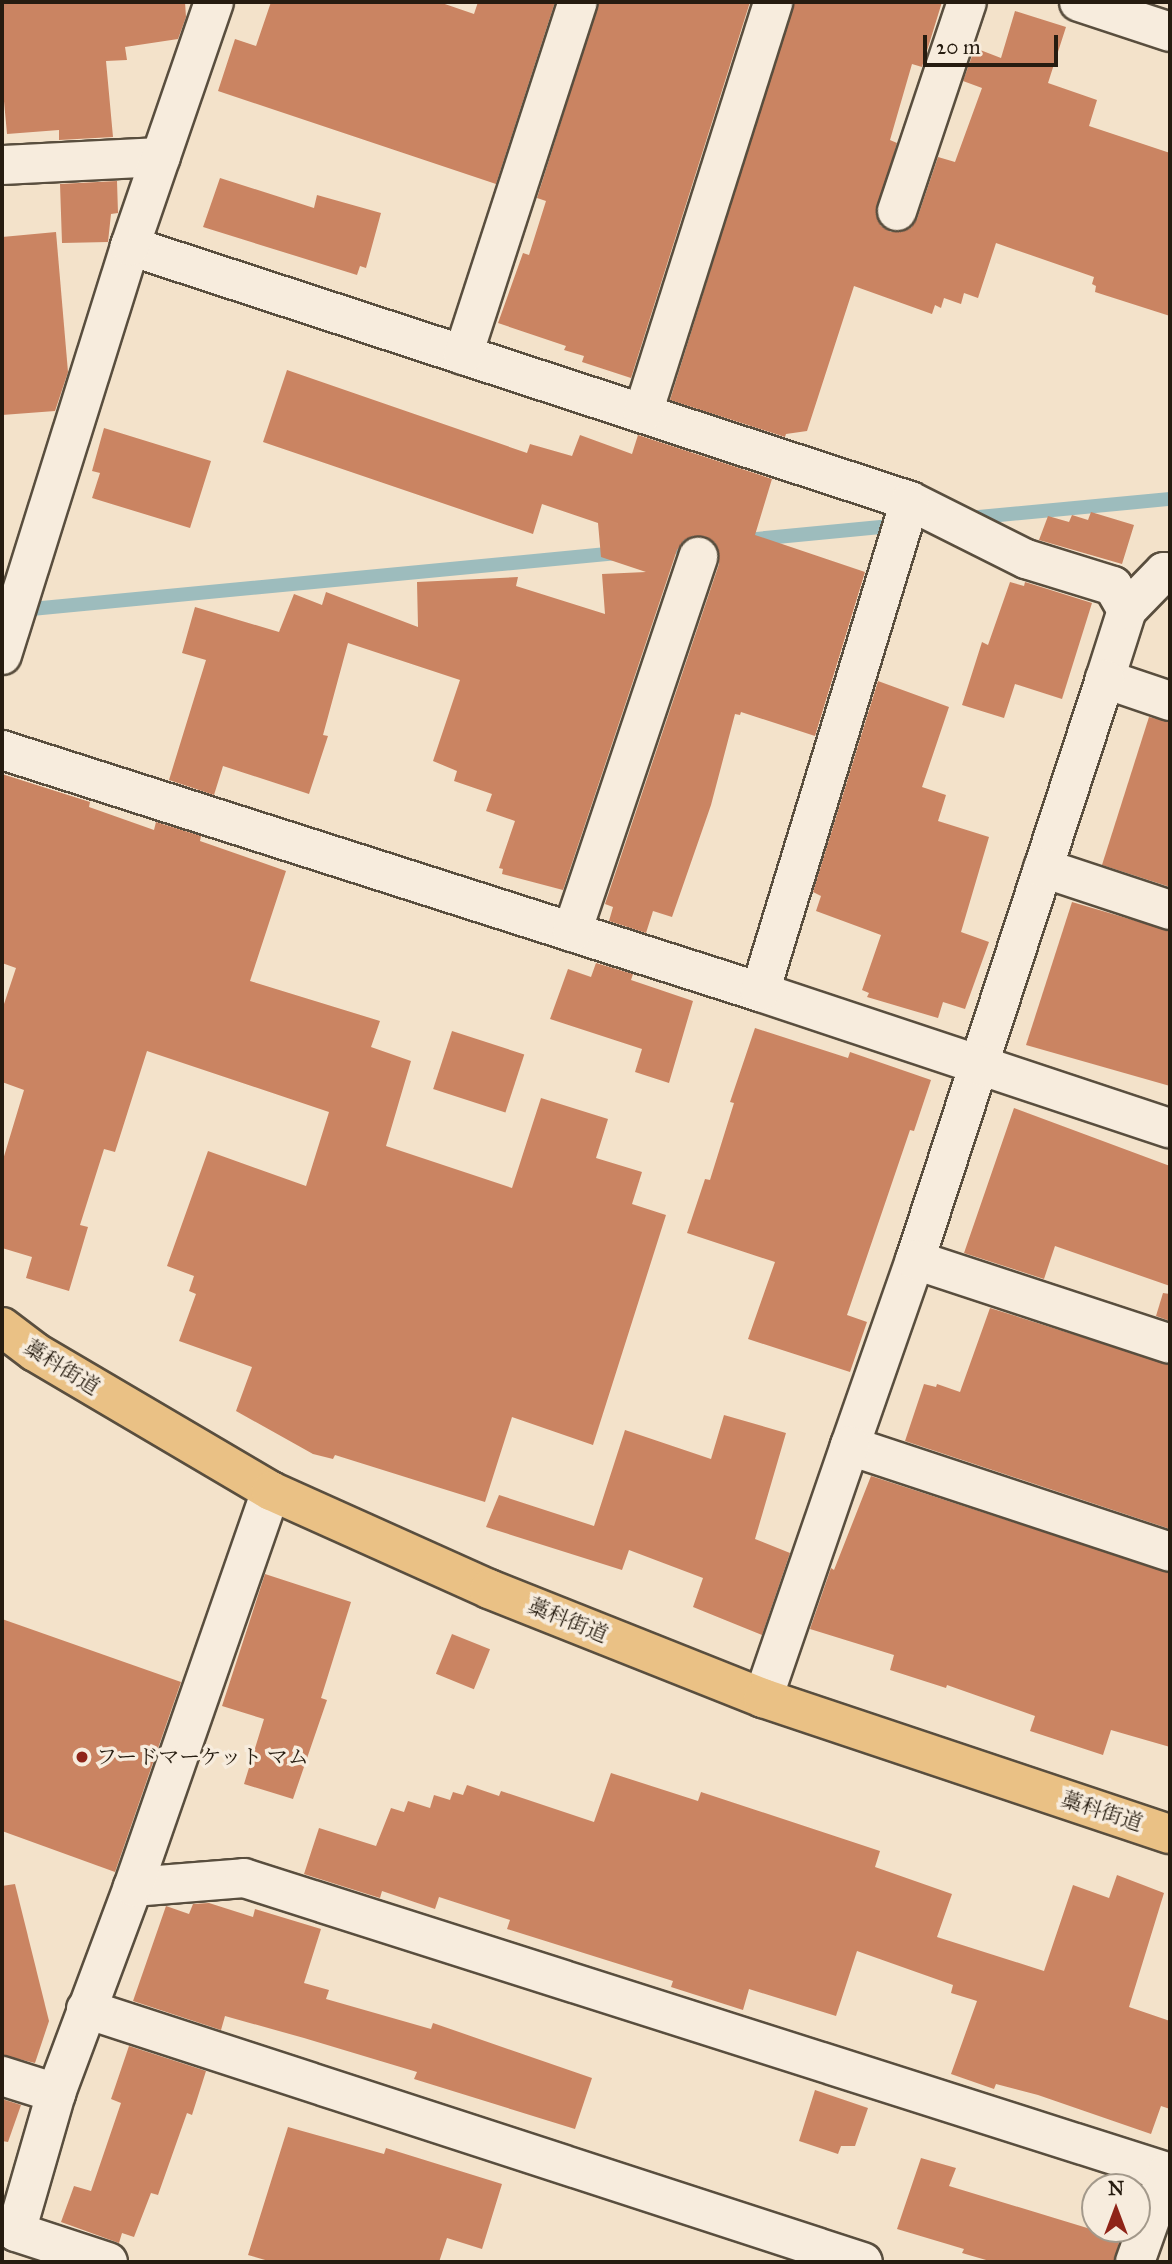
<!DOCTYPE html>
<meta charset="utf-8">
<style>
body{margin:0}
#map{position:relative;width:1172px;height:2264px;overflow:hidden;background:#f3e2ca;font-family:"IM FELL Great Primer","Noto Serif JP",serif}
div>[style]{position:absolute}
.stream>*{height:14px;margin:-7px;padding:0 7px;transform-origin:7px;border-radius:7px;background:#9dbcbd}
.building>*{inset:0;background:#ca8462;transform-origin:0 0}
.roads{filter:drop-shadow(2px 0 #594e3e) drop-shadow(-2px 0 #594e3e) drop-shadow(0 2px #594e3e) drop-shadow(0 -2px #594e3e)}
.minor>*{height:38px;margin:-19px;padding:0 19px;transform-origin:19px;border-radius:19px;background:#f7ecdd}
.trunk>*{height:38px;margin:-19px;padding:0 19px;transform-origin:19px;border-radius:19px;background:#eac185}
.dots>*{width:19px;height:19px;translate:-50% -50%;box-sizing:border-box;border:4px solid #f7ecdd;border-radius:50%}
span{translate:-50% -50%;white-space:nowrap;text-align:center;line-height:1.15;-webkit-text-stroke:7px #f7ecdd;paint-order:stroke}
.street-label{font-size:21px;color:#261c10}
.poi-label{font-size:21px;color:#261c10}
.left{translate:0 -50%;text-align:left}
.frame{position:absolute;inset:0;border:4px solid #261c10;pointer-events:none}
.north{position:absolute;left:1081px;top:2173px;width:70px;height:70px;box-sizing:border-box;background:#f7ecdd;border:2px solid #a3998b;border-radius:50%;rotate:0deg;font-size:19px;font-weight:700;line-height:28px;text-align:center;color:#261c10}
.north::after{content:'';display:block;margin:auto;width:24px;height:32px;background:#8f2418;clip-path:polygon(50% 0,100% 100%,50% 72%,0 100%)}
.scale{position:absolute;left:923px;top:35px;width:135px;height:32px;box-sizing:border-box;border:4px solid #261c10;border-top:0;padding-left:9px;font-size:21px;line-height:24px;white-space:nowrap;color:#261c10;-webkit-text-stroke:5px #f7ecdd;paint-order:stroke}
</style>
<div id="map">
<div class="stream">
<i style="left:968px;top:518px;width:203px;rotate:-5.4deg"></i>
<i style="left:662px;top:548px;width:238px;rotate:-5.5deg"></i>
<i style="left:21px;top:610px;width:599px;rotate:-5.46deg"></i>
</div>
<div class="building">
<i style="clip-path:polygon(2px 2px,185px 2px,186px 17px,178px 39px,125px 47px,127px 60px,106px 61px,113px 137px,59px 140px,59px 130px,7px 134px,2px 79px)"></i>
<i style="clip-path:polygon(271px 2px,439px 2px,474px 14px,478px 2px,555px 2px,496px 184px,218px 91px,235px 39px,256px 46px)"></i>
<i style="clip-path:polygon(599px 2px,750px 2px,631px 378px,582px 362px,584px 356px,564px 350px,566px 346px,498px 323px,523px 253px,529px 255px,546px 201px,537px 198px)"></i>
<i style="clip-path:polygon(794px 2px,942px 2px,922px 67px,912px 64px,890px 140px,897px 143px,876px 215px,881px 226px,891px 232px,901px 232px,911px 228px,917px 219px,938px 157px,955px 162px,982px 88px,963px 81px,975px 48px,1001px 58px,1015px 11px,1066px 27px,1048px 83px,1097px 100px,1089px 126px,1170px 153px,1170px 316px,1095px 292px,1096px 286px,1092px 284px,1094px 277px,996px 243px,978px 298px,964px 293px,961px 304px,944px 298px,941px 308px,935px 305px,932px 314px,854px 286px,807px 431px,786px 434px,785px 437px,670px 400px)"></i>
<i style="clip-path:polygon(220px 178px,314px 208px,317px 195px,381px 213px,366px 268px,360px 266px,357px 275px,203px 227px)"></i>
<i style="clip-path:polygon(117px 181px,118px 213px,111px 214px,108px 242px,62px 243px,60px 184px)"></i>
<i style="clip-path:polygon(56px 232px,68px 372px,55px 411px,2px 415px,2px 237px)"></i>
<i style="clip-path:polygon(287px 370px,527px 453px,530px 444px,572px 456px,580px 435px,632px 454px,638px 435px,772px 479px,755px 535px,865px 572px,815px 736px,741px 712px,740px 715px,735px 714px,711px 805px,672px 917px,653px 911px,646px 933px,609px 921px,613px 907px,605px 904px,719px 564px,719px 553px,715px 543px,704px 536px,693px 536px,684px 540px,677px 550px,563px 890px,502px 874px,503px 869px,499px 868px,515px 821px,486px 811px,492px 794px,454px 781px,457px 771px,433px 761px,460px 680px,348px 643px,323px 735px,328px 736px,309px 794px,223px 766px,214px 795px,169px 780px,206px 660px,182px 653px,195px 607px,279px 632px,294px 594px,322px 605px,326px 592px,418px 627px,417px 582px,518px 577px,516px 586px,605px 614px,602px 574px,646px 572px,601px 557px,598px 523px,542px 504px,533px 534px,263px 442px)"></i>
<i style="clip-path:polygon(104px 428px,211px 461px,190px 528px,92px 498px,100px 473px,92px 471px)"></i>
<i style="clip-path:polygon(1091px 512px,1134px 525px,1122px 564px,1039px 540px,1048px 516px,1069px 522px,1072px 515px,1088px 520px)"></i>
<i style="clip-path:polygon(1010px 582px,1024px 586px,1025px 582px,1092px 603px,1062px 699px,1015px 684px,1004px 718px,962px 705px,982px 642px,988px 645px)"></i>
<i style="clip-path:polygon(878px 681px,949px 707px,922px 787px,946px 795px,938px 821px,989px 837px,961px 932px,989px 942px,965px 1009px,943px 1002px,938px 1018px,867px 997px,869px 993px,862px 990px,881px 935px,816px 911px,821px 896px,813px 892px)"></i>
<i style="clip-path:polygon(1149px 717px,1170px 722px,1170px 887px,1102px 865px)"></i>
<i style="clip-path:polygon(2px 774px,90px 802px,89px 807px,154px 830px,156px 822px,201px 836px,200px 841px,286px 871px,250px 981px,380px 1021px,371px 1047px,411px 1061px,386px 1146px,512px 1188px,541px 1098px,608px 1119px,596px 1158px,642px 1172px,632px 1204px,666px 1215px,593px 1445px,512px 1417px,485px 1502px,335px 1455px,333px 1459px,313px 1454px,236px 1411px,252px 1367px,179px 1341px,196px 1294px,189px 1291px,194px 1276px,167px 1266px,208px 1151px,306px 1186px,329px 1112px,147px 1051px,115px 1152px,104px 1149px,80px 1225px,88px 1227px,69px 1291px,26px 1278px,32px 1257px,2px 1248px,2px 1163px,24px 1090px,2px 1082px,2px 1010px,16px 968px,2px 963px)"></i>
<i style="clip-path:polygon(1072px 902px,1170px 931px,1170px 1086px,1026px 1045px)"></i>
<i style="clip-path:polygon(596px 963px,633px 974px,631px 980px,693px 1001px,669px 1083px,635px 1072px,642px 1049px,550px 1019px,568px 969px,591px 977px)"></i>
<i style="clip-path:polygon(755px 1028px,848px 1058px,850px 1052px,931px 1080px,914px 1131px,910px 1130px,847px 1315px,867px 1322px,850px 1372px,748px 1339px,775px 1262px,687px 1233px,705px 1179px,710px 1180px,734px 1103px,730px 1102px)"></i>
<i style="left:452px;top:1031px;width:76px;height:61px;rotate:18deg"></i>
<i style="clip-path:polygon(1014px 1108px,1170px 1166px,1170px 1286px,1055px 1246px,1044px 1279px,964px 1253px)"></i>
<i style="clip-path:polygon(1163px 1293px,1170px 1294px,1170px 1321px,1156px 1316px)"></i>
<i style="clip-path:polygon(990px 1308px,1170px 1365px,1170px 1529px,905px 1441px,924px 1384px,936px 1387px,937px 1384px,960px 1392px)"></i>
<i style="clip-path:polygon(724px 1415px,786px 1433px,755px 1539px,790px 1553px,762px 1635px,693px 1607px,703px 1578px,629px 1550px,622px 1570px,486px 1527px,499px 1495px,594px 1526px,625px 1430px,711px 1459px)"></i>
<i style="clip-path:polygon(871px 1476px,1170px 1573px,1170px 1747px,1111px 1730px,1103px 1755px,1030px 1731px,1035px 1716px,947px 1685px,946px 1688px,890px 1670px,894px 1655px,810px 1629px,831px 1568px,834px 1570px)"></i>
<i style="clip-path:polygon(265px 1574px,351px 1602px,321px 1698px,327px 1700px,293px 1799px,244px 1784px,264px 1719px,222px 1706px)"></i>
<i style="clip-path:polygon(2px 1619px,181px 1682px,115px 1872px,2px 1831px)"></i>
<i style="left:452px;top:1634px;width:41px;height:43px;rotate:22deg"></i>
<i style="clip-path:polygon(611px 1773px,698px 1801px,701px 1792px,880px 1851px,875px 1867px,952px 1894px,937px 1937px,1044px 1971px,1073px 1885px,1109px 1898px,1117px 1875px,1164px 1893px,1129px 2007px,1170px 2021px,1170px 2109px,1161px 2106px,1151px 2134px,1038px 2095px,996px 2084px,994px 2089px,951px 2074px,977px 2001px,951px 1993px,953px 1985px,857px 1951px,836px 2016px,749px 1989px,743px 2010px,671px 1987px,673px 1981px,507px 1929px,510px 1920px,439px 1897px,435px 1909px,382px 1891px,380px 1898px,304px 1874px,319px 1828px,376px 1846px,391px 1808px,404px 1812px,408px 1801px,430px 1808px,434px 1795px,450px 1800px,453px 1792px,463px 1795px,467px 1785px,499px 1796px,501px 1791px,594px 1822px)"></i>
<i style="clip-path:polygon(15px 1884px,49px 2021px,35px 2063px,2px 2055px,2px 1886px)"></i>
<i style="clip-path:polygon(209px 1903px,253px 1917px,255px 1909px,321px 1929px,304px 1983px,329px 1990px,326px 1999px,431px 2029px,433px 2023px,592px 2078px,575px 2129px,414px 2079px,417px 2072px,304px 2038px,225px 2016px,221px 2030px,133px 2001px,166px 1906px,189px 1914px,193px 1904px)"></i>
<i style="clip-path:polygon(129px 2046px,206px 2071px,192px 2115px,187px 2113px,158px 2195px,151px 2193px,134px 2237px,122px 2233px,119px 2243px,61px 2222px,74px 2186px,91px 2191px,121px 2103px,111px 2099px)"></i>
<i style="clip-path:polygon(815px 2090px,868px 2108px,855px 2146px,841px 2146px,838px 2154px,799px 2141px)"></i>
<i style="clip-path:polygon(2px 2099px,21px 2105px,8px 2142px,2px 2141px)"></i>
<i style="clip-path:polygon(288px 2127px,384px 2154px,386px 2148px,502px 2184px,482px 2249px,447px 2238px,439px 2262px,272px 2262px,248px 2255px)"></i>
<i style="clip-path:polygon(921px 2158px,956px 2168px,949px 2186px,1120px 2238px,1114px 2262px,993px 2262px,962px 2253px,964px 2249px,897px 2229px)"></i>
</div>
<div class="roads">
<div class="minor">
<i style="left:1079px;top:2px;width:96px;rotate:18.2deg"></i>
<i style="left:2px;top:165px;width:159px;rotate:-2.9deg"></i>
<i style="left:897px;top:211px;width:220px;rotate:-71.5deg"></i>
<i style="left:130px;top:246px;width:821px;rotate:18.1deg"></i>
<i style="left:910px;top:501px;width:130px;rotate:26.6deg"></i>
<i style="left:1026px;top:559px;width:91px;rotate:17.2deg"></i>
<i style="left:1113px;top:586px;width:28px;rotate:60deg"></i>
<i style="left:1127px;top:610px;width:72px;rotate:107.7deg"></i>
<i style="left:463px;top:355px;width:371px;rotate:-72deg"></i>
<i style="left:643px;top:413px;width:431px;rotate:-72.4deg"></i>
<i style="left:1127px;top:610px;width:53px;rotate:-45.8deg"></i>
<i style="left:1164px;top:572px;width:6px;rotate:18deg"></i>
<i style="left:2px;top:655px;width:429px;rotate:-72.6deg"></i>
<i style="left:130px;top:246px;width:258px;rotate:-71deg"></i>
<i style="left:1170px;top:701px;width:69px;rotate:-161.3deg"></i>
<i style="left:1105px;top:679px;width:611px;rotate:108.11deg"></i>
<i style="left:915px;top:1260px;width:197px;rotate:109.3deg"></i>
<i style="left:850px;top:1446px;width:337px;rotate:18.3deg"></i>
<i style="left:2px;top:750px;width:796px;rotate:17.71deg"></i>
<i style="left:760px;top:992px;width:432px;rotate:18.4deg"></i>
<i style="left:1043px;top:868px;width:134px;rotate:18.3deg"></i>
<i style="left:572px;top:932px;width:396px;rotate:-71.4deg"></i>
<i style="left:760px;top:992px;width:513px;rotate:-73.01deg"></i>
<i style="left:915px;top:1260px;width:268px;rotate:18.2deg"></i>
<i style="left:763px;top:1698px;width:267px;rotate:-71deg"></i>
<i style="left:133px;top:1887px;width:111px;rotate:-4.6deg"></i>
<i style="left:244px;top:1878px;width:969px;rotate:17.67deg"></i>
<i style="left:1167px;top:2172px;width:96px;rotate:109.6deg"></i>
<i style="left:86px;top:2009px;width:817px;rotate:18.04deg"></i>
<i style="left:2px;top:2076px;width:57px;rotate:17.5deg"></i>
<i style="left:108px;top:2262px;width:97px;rotate:-161.9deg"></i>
<i style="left:16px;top:2232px;width:145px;rotate:-73.9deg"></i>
<i style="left:56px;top:2093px;width:220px;rotate:-69.5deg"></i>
<i style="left:133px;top:1887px;width:419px;rotate:-70.8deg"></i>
</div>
<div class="trunk">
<i style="left:2px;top:1327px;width:41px;rotate:37.1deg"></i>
<i style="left:35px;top:1352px;width:274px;rotate:30.5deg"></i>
<i style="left:271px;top:1491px;width:239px;rotate:24.2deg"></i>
<i style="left:489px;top:1589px;width:295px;rotate:21.7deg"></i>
<i style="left:763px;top:1698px;width:429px;rotate:18.5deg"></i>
</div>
</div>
<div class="dots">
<i style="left:82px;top:1757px;background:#8f2418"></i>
</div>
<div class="street-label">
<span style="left:62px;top:1367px;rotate:32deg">藁科街道</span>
<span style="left:568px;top:1620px;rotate:22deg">藁科街道</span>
<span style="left:1102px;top:1811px;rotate:18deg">藁科街道</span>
</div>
<div class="poi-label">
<span class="left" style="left:96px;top:1757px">フードマーケット マム</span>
</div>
<div class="frame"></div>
<div class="north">N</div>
<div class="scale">20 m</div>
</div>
